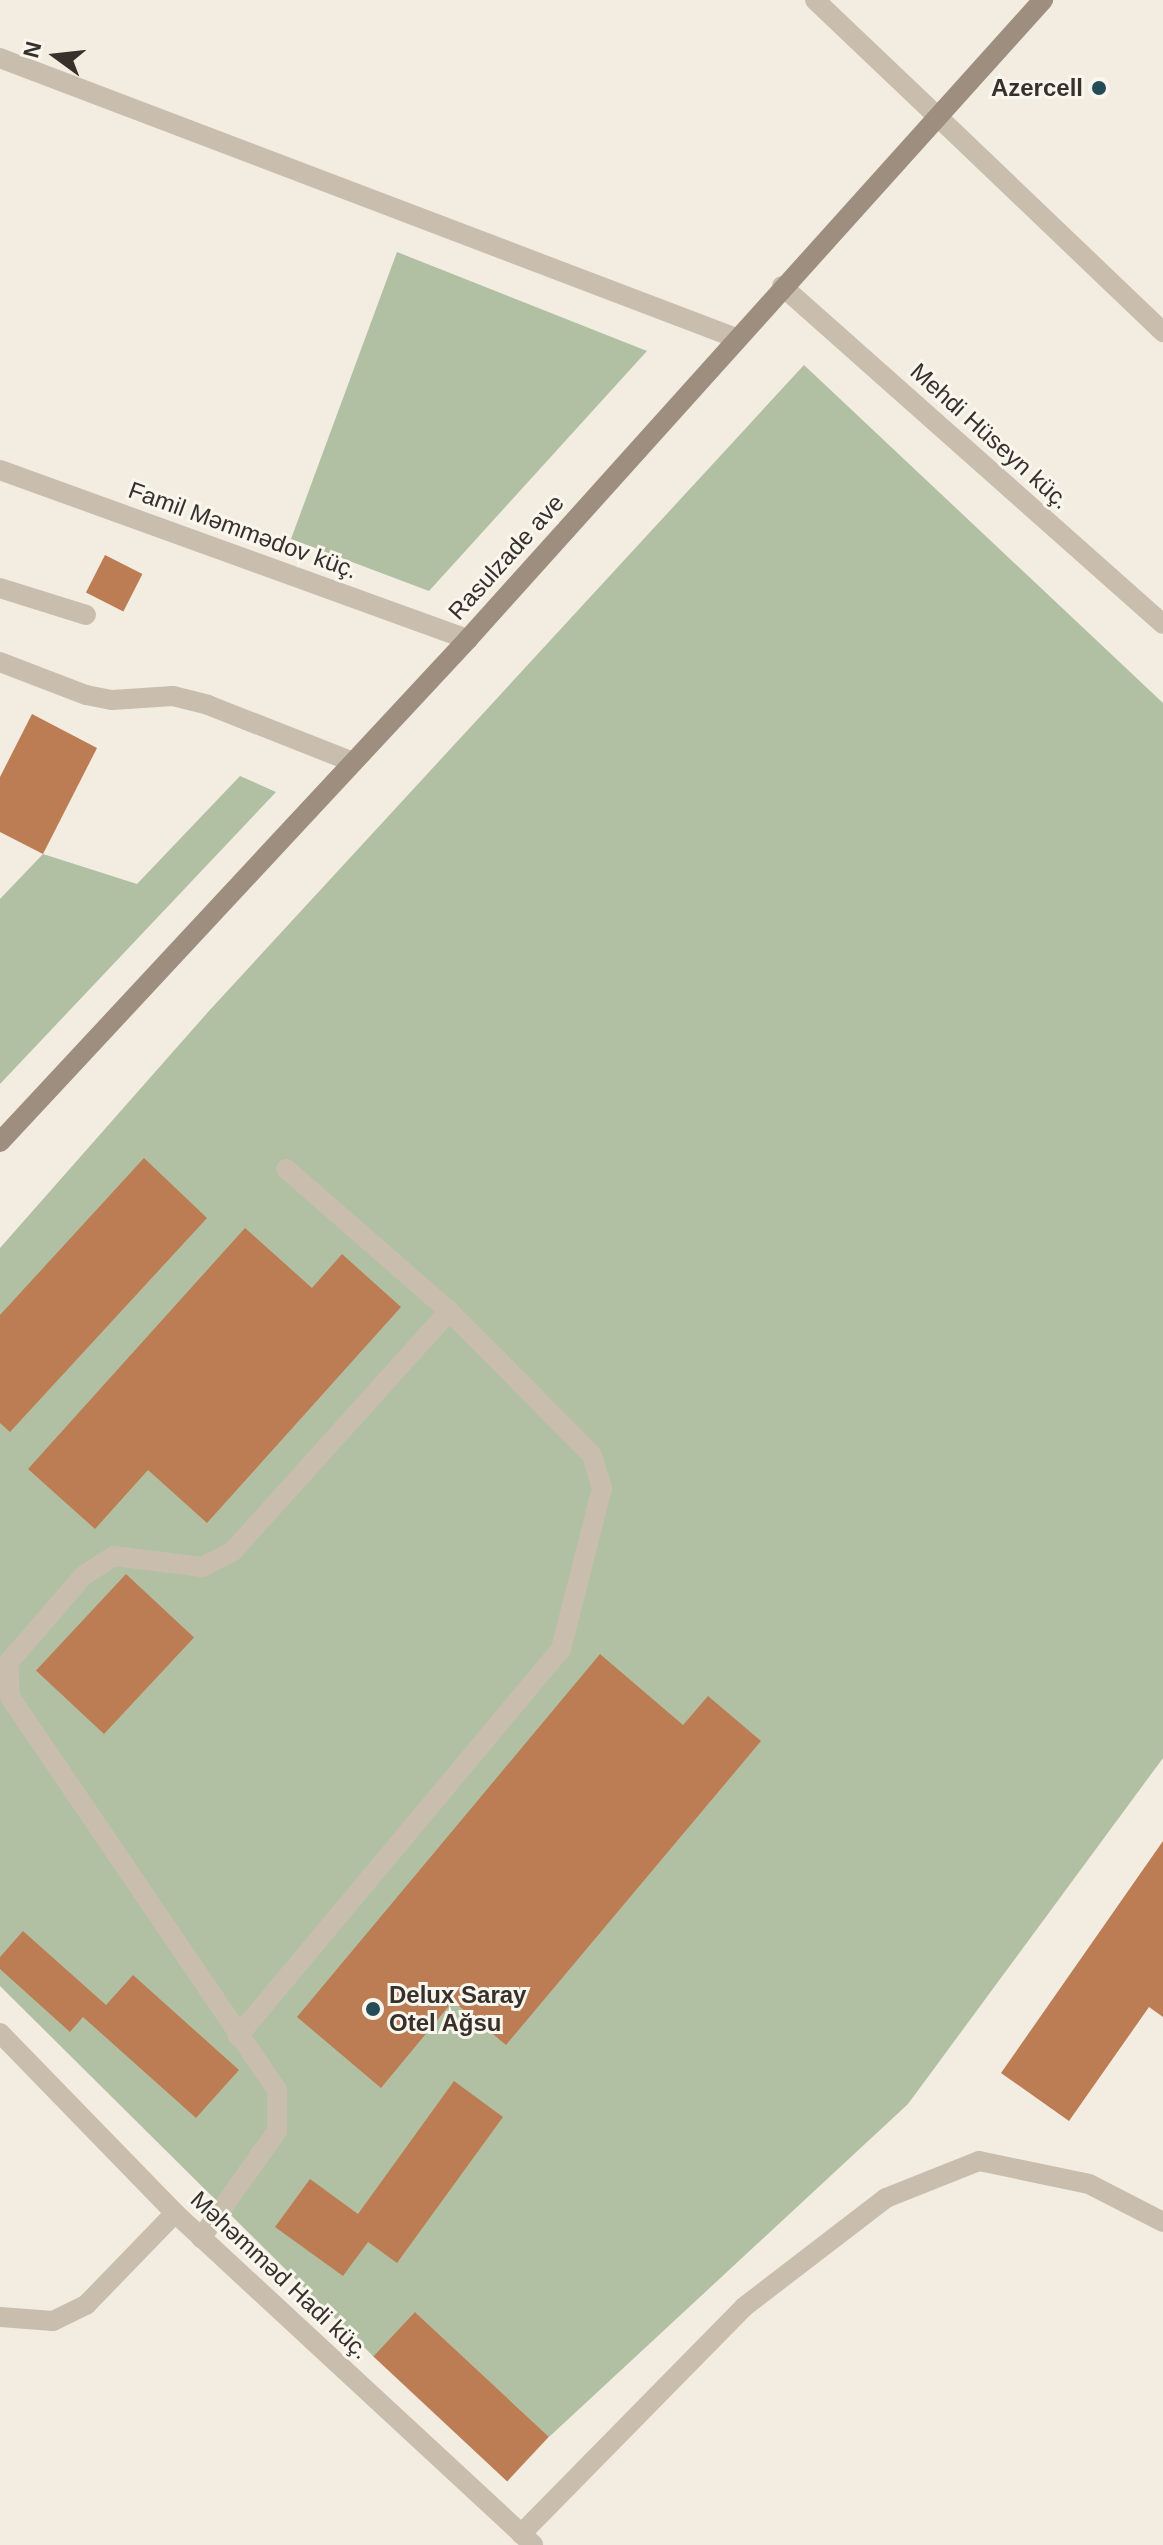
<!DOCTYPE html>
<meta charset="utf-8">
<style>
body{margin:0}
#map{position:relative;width:1163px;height:2545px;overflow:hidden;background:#f2ece1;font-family:Arial,sans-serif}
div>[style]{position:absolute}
.green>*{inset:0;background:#b1c0a2}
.building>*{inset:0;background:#bd7d54;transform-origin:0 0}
.service>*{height:20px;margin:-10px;padding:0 10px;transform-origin:10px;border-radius:10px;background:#c9bead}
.minor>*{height:20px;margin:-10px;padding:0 10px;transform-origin:10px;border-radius:10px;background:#c9bead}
.tertiary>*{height:20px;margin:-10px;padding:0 10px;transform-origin:10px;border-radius:10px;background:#c9bead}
.secondary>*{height:20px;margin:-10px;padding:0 10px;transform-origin:10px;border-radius:10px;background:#9d8e7f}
.dots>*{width:22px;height:22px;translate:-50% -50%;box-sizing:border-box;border:4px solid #f9f6ed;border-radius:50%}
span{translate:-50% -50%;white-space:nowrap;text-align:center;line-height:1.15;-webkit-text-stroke:6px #f9f6ed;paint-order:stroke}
.poi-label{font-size:24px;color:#38312b;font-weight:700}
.right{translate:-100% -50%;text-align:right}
.left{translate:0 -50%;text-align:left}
.street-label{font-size:24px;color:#38312b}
.north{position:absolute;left:16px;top:16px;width:80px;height:80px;-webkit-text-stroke:6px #f9f6ed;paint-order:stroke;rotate:285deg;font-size:22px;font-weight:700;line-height:32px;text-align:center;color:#38312b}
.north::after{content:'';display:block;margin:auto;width:28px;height:36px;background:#38312b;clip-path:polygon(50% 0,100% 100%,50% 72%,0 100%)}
</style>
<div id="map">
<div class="green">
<i style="clip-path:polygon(397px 252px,647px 351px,429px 591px,291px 539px)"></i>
<i style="clip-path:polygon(804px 365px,1163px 703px,1163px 1758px,908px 2104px,549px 2437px,416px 2313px,374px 2357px,0 1986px,0 1248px,208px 1012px)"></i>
<i style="clip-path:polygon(240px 776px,276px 792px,0 1084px,0 899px,43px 854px,137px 884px)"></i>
</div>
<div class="building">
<i style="left:105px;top:555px;width:42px;height:42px;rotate:27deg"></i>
<i style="clip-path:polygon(32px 714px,97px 748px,43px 854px,0 832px,0 777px)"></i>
<i style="clip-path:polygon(144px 1158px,207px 1218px,10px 1432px,0 1423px,0 1315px)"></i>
<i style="clip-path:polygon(245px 1228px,312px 1288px,342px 1254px,401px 1307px,207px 1523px,148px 1470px,95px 1529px,28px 1469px)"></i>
<i style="left:126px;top:1574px;width:93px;height:132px;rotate:43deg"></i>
<i style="clip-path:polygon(600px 1654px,683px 1725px,708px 1696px,761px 1741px,506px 2045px,453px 2001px,381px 2088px,297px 2017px)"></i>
<i style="clip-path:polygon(1163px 1841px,1163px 2017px,1149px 2007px,1069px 2121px,1001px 2073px)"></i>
<i style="clip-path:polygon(23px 1931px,106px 2005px,133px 1975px,239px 2070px,196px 2118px,83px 2017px,70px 2032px,0 1969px,0 1957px)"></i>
<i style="clip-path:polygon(454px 2081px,503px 2117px,397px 2263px,368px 2242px,343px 2276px,275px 2227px,310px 2179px,358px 2214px)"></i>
<i style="left:415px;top:2312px;width:183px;height:61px;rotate:43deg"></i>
</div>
<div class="service">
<i style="left:937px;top:116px;width:313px;rotate:43.7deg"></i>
<i style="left:0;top:588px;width:90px;rotate:17.4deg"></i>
<i style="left:0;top:662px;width:92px;rotate:21deg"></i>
<i style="left:86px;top:695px;width:26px;rotate:11deg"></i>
<i style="left:112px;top:700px;width:61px;rotate:-3.8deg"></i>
<i style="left:173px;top:696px;width:36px;rotate:14deg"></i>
<i style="left:208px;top:705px;width:156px;rotate:21.5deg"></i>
<i style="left:238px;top:2036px;width:504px;rotate:-50.15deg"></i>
<i style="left:561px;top:1649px;width:166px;rotate:-75.7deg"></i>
<i style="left:602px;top:1488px;width:34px;rotate:-107deg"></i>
<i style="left:592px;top:1455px;width:203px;rotate:-134.8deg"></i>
<i style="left:449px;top:1311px;width:216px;rotate:-138.9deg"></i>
<i style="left:201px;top:2238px;width:131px;rotate:-54.6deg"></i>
<i style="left:277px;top:2131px;width:41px;rotate:-90deg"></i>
<i style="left:277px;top:2090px;width:475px;rotate:-124.2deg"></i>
<i style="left:10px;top:1697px;width:34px;rotate:-93deg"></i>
<i style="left:8px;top:1663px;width:115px;rotate:-49.2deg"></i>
<i style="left:83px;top:1576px;width:37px;rotate:-33deg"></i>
<i style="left:114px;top:1556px;width:89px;rotate:7.1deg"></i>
<i style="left:202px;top:1567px;width:35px;rotate:-27deg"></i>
<i style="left:233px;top:1551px;width:323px;rotate:-48deg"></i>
<i style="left:0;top:2317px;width:53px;rotate:4.3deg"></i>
<i style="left:53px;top:2321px;width:37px;rotate:-26deg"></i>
<i style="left:86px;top:2305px;width:128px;rotate:-45.9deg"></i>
</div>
<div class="minor">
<i style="left:815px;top:0;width:168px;rotate:43.6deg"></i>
<i style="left:0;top:58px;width:787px;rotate:20.83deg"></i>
<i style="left:0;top:470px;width:498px;rotate:19.9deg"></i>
<i style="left:0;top:2033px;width:251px;rotate:45.8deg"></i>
<i style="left:175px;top:2213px;width:488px;rotate:42.8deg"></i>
<i style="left:521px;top:2534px;width:318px;rotate:-45.5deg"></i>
<i style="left:744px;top:2307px;width:179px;rotate:-37.5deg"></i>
<i style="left:886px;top:2198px;width:100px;rotate:-21.7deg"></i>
<i style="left:979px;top:2161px;width:112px;rotate:11.8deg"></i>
<i style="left:1089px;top:2184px;width:83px;rotate:27.2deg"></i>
</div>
<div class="tertiary">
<i style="left:782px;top:286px;width:509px;rotate:41.58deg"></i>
</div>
<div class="secondary">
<i style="left:0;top:1142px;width:687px;rotate:-47.06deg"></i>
<i style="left:468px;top:639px;width:860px;rotate:-48.02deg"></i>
</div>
<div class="dots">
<i style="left:1099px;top:88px;background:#244c57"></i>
<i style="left:373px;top:2009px;background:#244c57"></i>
</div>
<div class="poi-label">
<span class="right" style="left:1083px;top:88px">Azercell</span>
<span class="left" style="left:389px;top:2009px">Delux Saray<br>Otel Ağsu</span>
</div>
<div class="street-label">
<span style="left:990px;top:436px;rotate:42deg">Mehdi Hüseyn küç.</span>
<span style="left:243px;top:530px;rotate:20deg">Famil Məmmədov küç.</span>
<span style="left:506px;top:557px;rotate:-48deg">Rasulzade ave</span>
<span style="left:280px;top:2275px;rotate:43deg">Məhəmməd Hadi küç.</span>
</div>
<div class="north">N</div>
</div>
